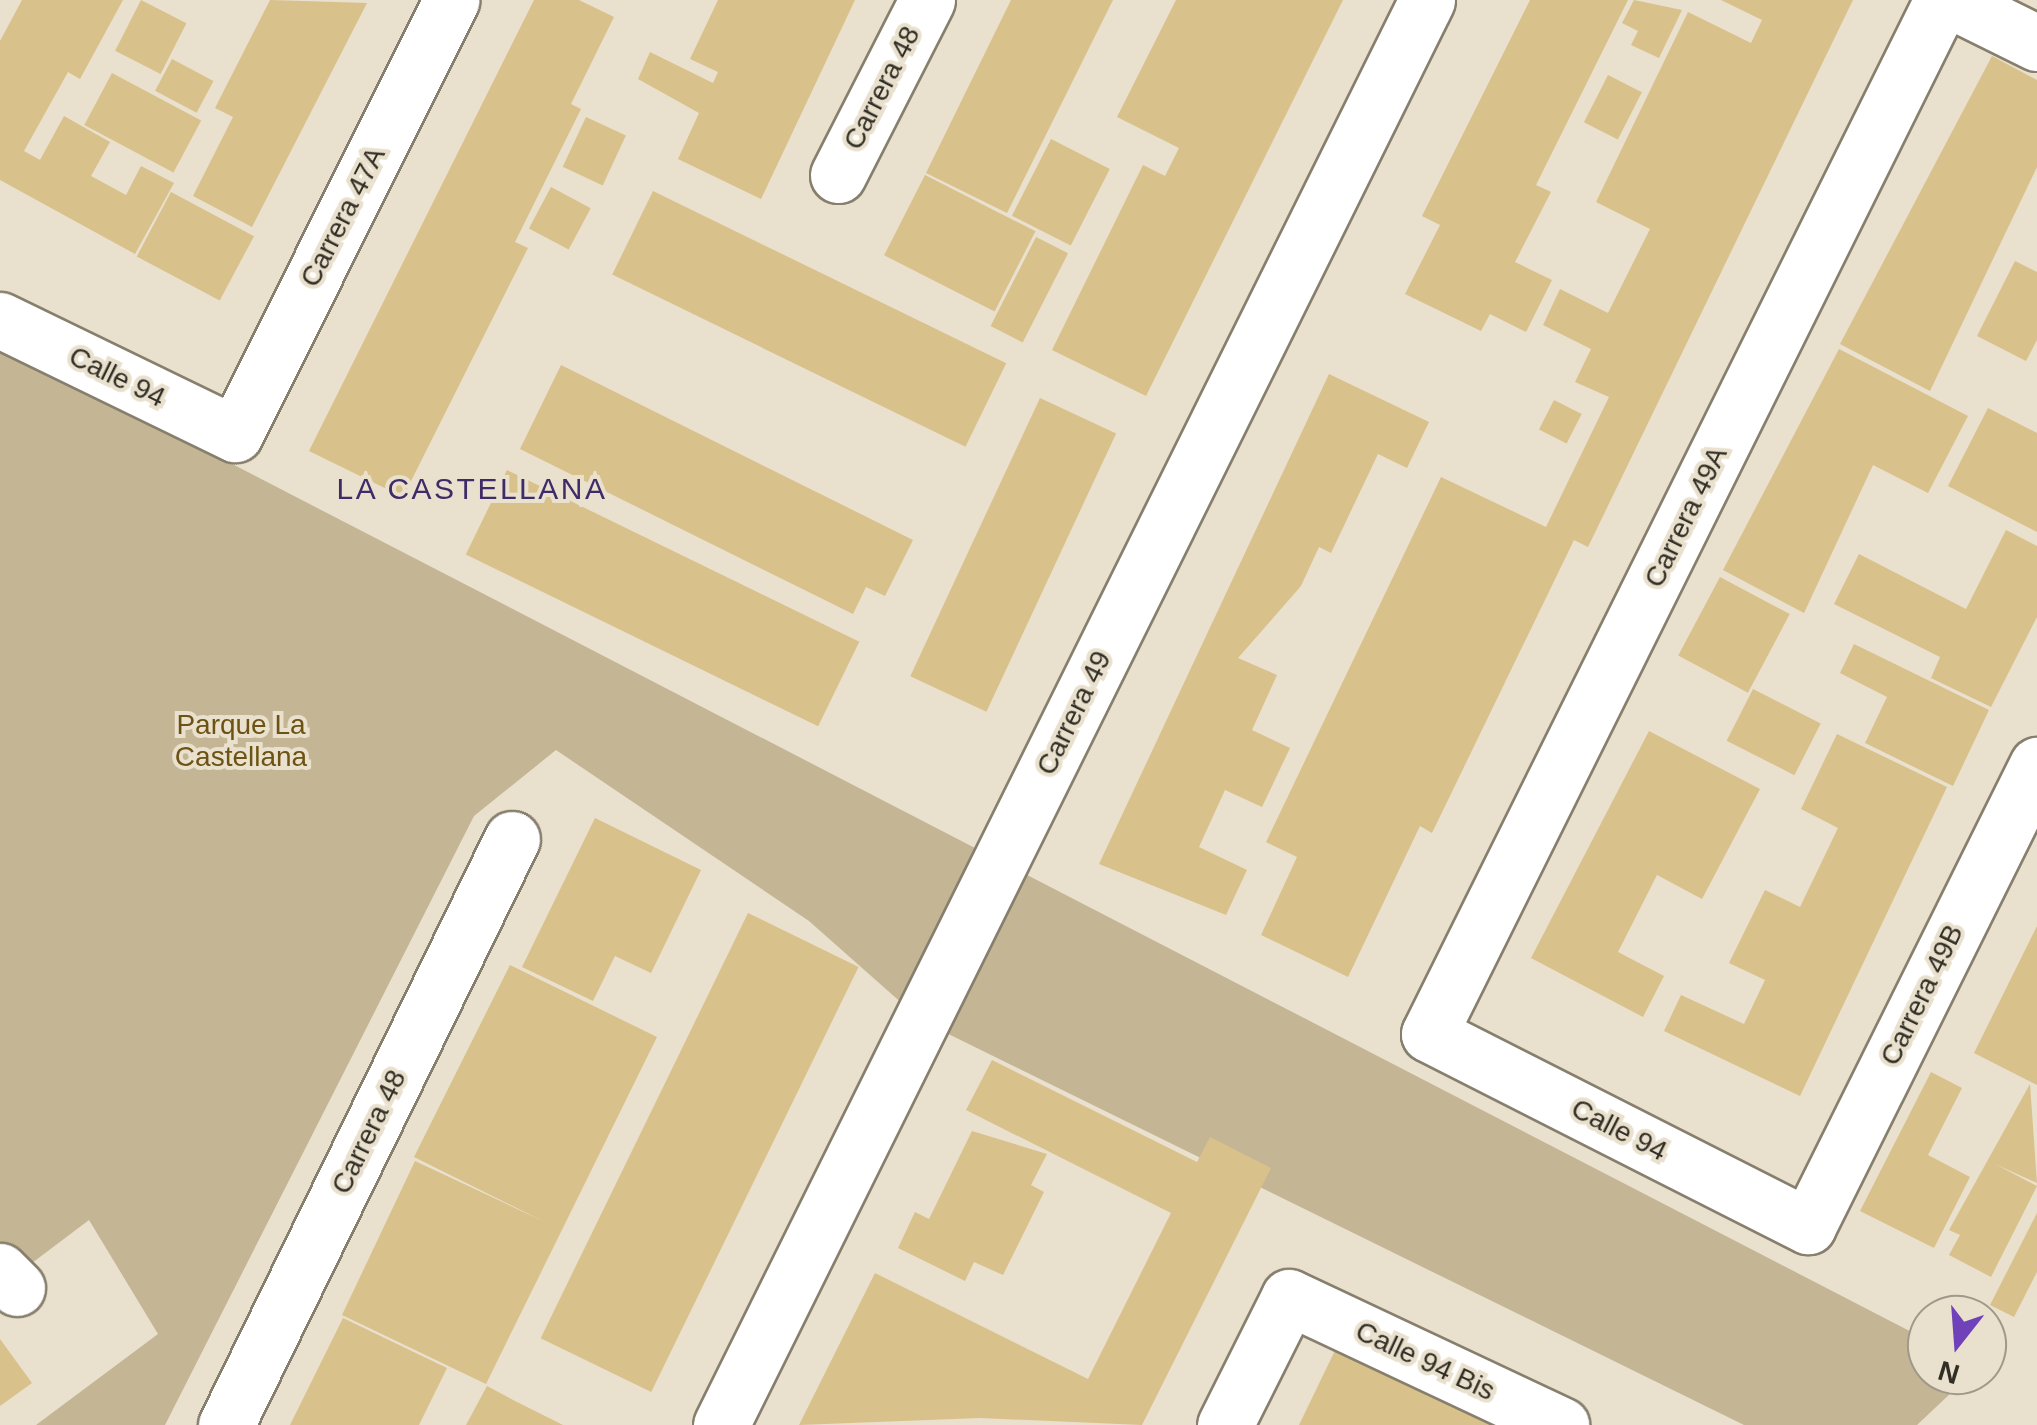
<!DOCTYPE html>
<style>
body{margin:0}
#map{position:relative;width:2037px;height:1425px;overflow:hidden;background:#e9e0cd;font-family:Helvetica,sans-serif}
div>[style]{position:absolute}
.green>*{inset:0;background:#c4b595}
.building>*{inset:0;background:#d9c18b;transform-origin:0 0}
.roads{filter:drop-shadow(2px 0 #877f6d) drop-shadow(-2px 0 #877f6d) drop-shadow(0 2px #877f6d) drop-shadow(0 -2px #877f6d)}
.minor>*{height:55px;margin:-27.5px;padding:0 27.5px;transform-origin:27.5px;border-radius:27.5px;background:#fff}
span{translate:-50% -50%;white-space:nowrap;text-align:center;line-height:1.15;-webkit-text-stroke:8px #e9e0cd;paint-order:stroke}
.street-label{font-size:28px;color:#312e26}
.park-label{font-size:28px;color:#6c5313}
.neighbourhood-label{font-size:30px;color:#3f2b67;letter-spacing:2.5px}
.north{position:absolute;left:1907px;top:1295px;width:100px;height:100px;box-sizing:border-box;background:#e9e0cd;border:2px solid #9f998a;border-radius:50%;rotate:197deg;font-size:28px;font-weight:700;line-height:40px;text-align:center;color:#312e26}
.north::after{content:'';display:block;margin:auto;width:35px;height:45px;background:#6f42ba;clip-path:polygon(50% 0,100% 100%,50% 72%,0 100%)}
</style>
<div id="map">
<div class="green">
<i style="clip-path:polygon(0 344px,1927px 1340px,1927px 1375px,1970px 1375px,1917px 1425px,1744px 1425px,922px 1021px,809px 921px,556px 750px,474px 816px,165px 1425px,36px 1425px,158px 1334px,89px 1220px,28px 1266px,0 1242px)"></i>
</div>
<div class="building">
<i style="clip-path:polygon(22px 0,123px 0,80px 79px,68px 72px,24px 151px,40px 160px,64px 116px,110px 142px,91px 176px,126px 195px,141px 166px,174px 183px,135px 254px,0 180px,0 41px)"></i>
<i style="left:141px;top:0;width:51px;height:57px;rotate:27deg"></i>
<i style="clip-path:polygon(270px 0,367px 3px,252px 227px,193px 196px,233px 117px,215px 108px)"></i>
<i style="clip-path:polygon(534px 0,579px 0,614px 17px,571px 104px,581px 109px,515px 242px,528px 248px,403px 497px,309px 451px)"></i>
<i style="clip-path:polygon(718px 0,855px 0,761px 199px,678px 159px,699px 113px,638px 79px,650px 52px,713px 83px,718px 72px,690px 59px)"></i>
<i style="clip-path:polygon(1011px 0,1113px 0,1007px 213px,926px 173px)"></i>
<i style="clip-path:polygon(1176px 0,1343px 0,1146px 396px,1052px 350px,1143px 165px,1165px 176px,1179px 148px,1117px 117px)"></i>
<i style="clip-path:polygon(1530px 0,1628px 0,1536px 185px,1551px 192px,1515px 262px,1552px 280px,1526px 332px,1490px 314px,1481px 331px,1405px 294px,1440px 225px,1422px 216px)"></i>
<i style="clip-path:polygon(1634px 0,1682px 10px,1659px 58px,1631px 45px,1638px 31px,1622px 23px)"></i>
<i style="clip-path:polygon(1721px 0,1853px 0,1588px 547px,1574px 540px,1432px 833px,1420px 826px,1348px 977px,1261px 935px,1297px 857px,1266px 842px,1441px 477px,1546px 527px,1609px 397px,1575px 382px,1591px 349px,1543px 325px,1560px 289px,1608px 313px,1650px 229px,1596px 202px,1688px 12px,1751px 43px,1762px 20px)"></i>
<i style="clip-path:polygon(1992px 56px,2037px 80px,2037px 167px,1930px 391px,1840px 344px)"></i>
<i style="left:172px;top:59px;width:47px;height:36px;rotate:28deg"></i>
<i style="left:112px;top:73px;width:101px;height:59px;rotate:28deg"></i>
<i style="left:1608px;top:75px;width:38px;height:53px;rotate:27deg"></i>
<i style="left:586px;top:117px;width:44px;height:55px;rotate:25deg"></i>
<i style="left:1051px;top:139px;width:66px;height:86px;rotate:27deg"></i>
<i style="left:925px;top:175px;width:124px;height:90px;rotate:27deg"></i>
<i style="left:551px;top:187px;width:45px;height:47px;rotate:28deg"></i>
<i style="left:653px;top:191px;width:393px;height:93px;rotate:26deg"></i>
<i style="left:171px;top:192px;width:94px;height:73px;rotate:28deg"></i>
<i style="left:1036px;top:237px;width:36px;height:100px;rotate:27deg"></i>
<i style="clip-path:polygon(2015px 261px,2037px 272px,2037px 340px,2026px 361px,1977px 336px)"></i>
<i style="clip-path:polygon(1839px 349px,1968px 416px,1928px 493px,1873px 465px,1804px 613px,1723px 570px)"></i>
<i style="clip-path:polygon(561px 365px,913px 540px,885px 596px,866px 587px,853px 614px,520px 449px)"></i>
<i style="clip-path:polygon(1329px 374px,1429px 422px,1407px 468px,1378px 454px,1331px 553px,1319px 547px,1301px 586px,1238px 658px,1277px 675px,1252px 730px,1290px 748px,1262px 807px,1225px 790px,1199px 847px,1247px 870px,1226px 915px,1099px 864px)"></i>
<i style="left:1040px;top:398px;width:84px;height:307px;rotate:25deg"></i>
<i style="left:1554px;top:400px;width:31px;height:33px;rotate:27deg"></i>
<i style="clip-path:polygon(1988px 408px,2037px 433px,2037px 532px,1948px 486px)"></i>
<i style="left:507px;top:470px;width:392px;height:94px;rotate:26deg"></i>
<i style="clip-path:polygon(2006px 530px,2037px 546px,2037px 617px,1991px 707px,1931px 678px,1940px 657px,1834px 604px,1859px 554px,1966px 609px)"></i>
<i style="left:1720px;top:577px;width:79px;height:89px;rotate:28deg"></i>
<i style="clip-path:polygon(1854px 644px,1989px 710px,1953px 786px,1865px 743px,1887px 697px,1840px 673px)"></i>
<i style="left:1753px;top:689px;width:76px;height:58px;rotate:27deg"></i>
<i style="clip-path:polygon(1649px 731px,1760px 789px,1702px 899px,1657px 875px,1618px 952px,1664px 976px,1643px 1017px,1531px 958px)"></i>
<i style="clip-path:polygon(1837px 734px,1947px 787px,1800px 1096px,1664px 1031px,1681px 995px,1744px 1024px,1765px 980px,1729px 963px,1765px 890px,1800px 907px,1838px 828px,1801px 809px)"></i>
<i style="clip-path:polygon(595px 818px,701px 870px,651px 973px,615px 956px,593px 1001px,522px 967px)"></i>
<i style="left:748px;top:913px;width:123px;height:473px;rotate:26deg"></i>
<i style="clip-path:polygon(2037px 926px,2037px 1085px,1974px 1053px)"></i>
<i style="clip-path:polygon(510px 965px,657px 1037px,486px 1384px,342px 1315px,415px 1161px,545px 1222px,414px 1157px)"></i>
<i style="clip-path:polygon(992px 1060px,1197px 1162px,1210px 1137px,1271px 1168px,1142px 1425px,980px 1418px,799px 1425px,875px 1273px,1088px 1379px,1171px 1213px,966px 1110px)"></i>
<i style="clip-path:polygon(1931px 1072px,1962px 1088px,1928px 1155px,1970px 1177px,1934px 1248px,1860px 1211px)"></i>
<i style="clip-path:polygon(2030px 1084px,2037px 1183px,1995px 1164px,2037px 1186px,1991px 1277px,1949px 1255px,1960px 1235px,1949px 1230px)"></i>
<i style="clip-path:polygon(972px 1131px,1047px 1154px,1031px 1185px,1044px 1192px,1003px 1275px,974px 1262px,965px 1281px,898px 1248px,915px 1212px,929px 1219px)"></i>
<i style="clip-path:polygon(2037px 1213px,2037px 1272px,2014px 1317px,1990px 1305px)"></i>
<i style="clip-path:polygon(343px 1318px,447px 1368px,419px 1425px,290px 1425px)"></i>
<i style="clip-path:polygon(1342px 1336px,1521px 1425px,1299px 1425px)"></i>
<i style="clip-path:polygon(0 1339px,32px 1383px,0 1406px)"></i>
<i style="clip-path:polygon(487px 1386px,515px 1401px,563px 1425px,466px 1425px)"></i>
</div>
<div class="roads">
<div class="minor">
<i style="left:1942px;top:0;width:1154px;rotate:116.39deg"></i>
<i style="left:1429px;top:1034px;width:425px;rotate:26.9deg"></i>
<i style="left:1808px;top:1226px;width:515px;rotate:-63.58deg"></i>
<i style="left:1950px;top:0;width:97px;rotate:26.3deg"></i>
<i style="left:838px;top:175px;width:196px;rotate:-63deg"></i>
<i style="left:0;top:320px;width:261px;rotate:25.9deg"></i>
<i style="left:235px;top:434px;width:485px;rotate:-63.5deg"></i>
<i style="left:0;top:1271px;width:24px;rotate:45deg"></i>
<i style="left:226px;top:1425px;width:652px;rotate:-63.99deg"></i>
<i style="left:721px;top:1425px;width:1590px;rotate:-63.64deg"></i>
<i style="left:1225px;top:1425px;width:143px;rotate:-63.4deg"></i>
<i style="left:1289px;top:1297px;width:301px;rotate:25.2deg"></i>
</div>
</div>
<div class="street-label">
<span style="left:882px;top:88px;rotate:-63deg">Carrera 48</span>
<span style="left:343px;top:217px;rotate:-63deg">Carrera 47A</span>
<span style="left:117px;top:377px;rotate:26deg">Calle 94</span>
<span style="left:1686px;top:517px;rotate:-64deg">Carrera 49A</span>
<span style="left:1074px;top:713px;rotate:-64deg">Carrera 49</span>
<span style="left:1922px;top:995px;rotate:-64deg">Carrera 49B</span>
<span style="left:1619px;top:1130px;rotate:27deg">Calle 94</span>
<span style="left:369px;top:1132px;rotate:-64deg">Carrera 48</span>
<span style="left:1425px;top:1361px;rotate:25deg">Calle 94 Bis</span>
</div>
<div class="park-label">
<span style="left:241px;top:741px">Parque La<br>Castellana</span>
</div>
<div class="neighbourhood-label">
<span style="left:472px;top:489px">LA CASTELLANA</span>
</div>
<div class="north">N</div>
</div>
